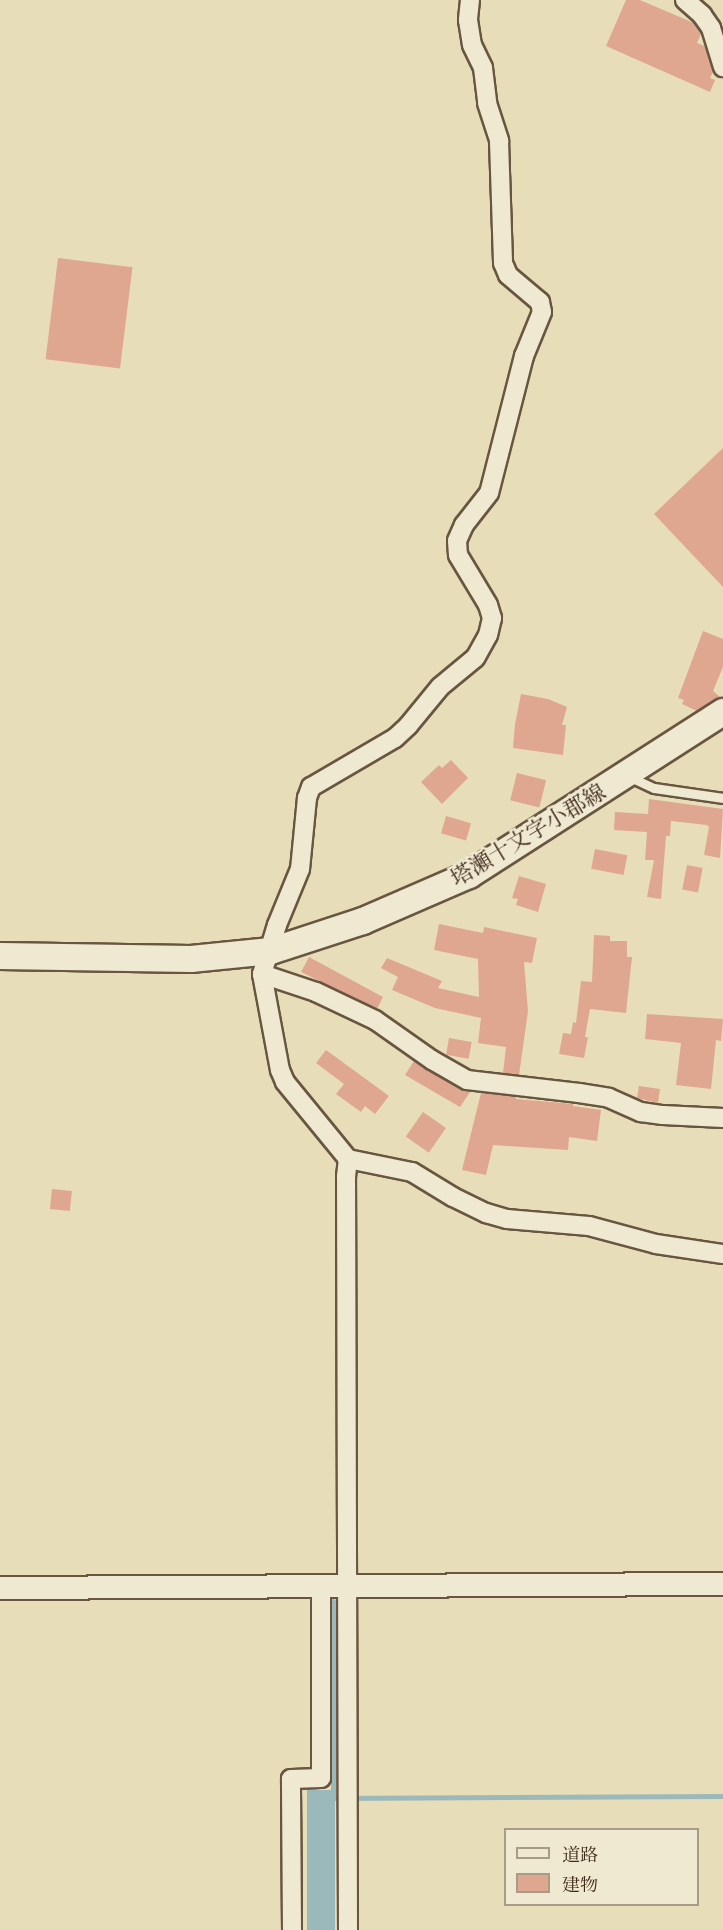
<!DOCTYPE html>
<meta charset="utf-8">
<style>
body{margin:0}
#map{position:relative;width:723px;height:1930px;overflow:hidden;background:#e7ddb9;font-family:"IM FELL Great Primer","Noto Serif JP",serif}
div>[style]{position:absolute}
.water>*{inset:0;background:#9bb9ba;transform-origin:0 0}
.stream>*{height:5px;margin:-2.5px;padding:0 2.5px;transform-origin:2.5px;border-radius:2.5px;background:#9bb9ba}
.building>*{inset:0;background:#e0a790;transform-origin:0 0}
.roads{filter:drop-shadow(2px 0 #685640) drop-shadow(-2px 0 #685640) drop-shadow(0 2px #685640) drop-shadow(0 -2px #685640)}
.service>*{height:9px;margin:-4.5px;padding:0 4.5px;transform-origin:4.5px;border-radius:4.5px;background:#efe9d2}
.minor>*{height:18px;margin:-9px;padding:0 9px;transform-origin:9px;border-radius:9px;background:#efe9d2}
.tertiary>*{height:22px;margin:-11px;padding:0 11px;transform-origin:11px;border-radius:11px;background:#efe9d2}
.secondary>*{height:26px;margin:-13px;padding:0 13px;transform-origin:13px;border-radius:13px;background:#efe9d2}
span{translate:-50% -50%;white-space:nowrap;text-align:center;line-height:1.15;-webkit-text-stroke:5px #efe9d2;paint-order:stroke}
.street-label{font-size:22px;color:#3e2918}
.legend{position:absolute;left:504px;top:1828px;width:195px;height:78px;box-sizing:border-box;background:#efe9d2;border:2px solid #a89c88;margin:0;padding:8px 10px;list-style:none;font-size:18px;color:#3e2918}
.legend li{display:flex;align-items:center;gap:12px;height:30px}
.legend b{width:30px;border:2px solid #a89c88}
</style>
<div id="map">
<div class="water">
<i style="left:307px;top:1790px;width:28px;height:140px"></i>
</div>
<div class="stream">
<i style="left:333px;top:1797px;width:196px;rotate:-90deg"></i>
<i style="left:333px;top:1798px;width:390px;rotate:-0.3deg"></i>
</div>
<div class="building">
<i style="clip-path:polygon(626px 0,640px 0,694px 23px,701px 34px,697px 43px,705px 46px,713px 72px,710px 78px,715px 80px,710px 92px,606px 46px)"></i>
<i style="left:58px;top:258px;width:75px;height:102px;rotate:7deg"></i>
<i style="clip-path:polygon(723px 448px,723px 587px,654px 514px)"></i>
<i style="clip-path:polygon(703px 631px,723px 639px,723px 667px,713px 691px,719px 696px,718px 698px,697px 711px,682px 704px,684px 700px,678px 698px)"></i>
<i style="clip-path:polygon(521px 694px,548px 699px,567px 707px,562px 725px,566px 725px,563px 755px,513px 748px,515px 724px)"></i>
<i style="clip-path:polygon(451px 760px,468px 778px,442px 804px,421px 782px,439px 765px,442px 768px)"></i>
<i style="left:517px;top:773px;width:30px;height:28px;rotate:14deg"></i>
<i style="clip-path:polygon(649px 799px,723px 809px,720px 858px,704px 855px,709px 827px,707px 825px,671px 821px,670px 836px,666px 836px,661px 899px,647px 897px,654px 860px,645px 860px,647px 832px,614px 830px,615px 812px,648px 814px)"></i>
<i style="left:446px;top:816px;width:26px;height:18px;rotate:16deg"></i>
<i style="left:595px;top:849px;width:33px;height:20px;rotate:11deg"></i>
<i style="left:687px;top:865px;width:16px;height:25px;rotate:11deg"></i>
<i style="clip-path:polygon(519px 876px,546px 884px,538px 912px,516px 905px,518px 899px,512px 898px)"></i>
<i style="clip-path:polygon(439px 924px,483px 933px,484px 927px,537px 938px,532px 963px,524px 962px,528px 1011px,519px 1075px,503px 1073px,506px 1047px,478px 1043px,481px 1018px,435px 1008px,392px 990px,398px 977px,381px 968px,387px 958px,442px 981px,438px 988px,479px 997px,478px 959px,434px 950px)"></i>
<i style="clip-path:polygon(594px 935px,610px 936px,610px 941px,627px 941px,627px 957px,632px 957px,626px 1013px,590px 1009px,585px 1037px,588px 1037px,584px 1058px,559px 1054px,563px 1033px,571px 1034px,573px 1022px,576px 1023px,581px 981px,592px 982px)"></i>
<i style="clip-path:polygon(309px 957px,383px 997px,377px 1009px,301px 972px)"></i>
<i style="clip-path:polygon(647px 1014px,723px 1019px,721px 1041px,716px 1040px,711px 1089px,676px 1085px,681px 1043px,645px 1039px)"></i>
<i style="left:449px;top:1038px;width:23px;height:17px;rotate:10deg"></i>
<i style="clip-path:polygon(326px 1050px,389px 1096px,375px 1114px,365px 1106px,361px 1112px,336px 1094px,344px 1084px,316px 1063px)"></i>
<i style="clip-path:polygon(414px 1061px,461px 1090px,470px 1092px,460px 1107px,405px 1075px)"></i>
<i style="clip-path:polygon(639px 1086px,660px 1089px,658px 1103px,637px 1098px)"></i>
<i style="clip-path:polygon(481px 1093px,516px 1097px,516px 1099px,573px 1104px,573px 1106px,601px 1110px,597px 1141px,569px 1137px,568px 1150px,493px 1145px,486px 1175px,462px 1170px)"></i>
<i style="left:423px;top:1112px;width:28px;height:30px;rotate:35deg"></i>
<i style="left:52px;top:1189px;width:20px;height:20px;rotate:6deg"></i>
</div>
<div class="roads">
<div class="service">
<i style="left:630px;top:777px;width:26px;rotate:25deg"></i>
<i style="left:654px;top:788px;width:70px;rotate:8.2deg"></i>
</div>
<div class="minor">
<i style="left:470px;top:0;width:20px;rotate:96deg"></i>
<i style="left:468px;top:20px;width:25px;rotate:81deg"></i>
<i style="left:472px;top:45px;width:25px;rotate:64deg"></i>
<i style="left:483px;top:68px;width:35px;rotate:83deg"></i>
<i style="left:487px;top:103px;width:40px;rotate:72deg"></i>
<i style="left:499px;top:141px;width:122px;rotate:88.1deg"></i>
<i style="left:503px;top:263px;width:13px;rotate:67deg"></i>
<i style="left:508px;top:275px;width:42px;rotate:40.2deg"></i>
<i style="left:540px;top:302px;width:10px;rotate:79deg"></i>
<i style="left:542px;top:312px;width:48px;rotate:112.2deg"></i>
<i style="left:524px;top:356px;width:141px;rotate:104.3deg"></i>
<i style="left:489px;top:493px;width:41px;rotate:128deg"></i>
<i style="left:464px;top:525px;width:17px;rotate:114deg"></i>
<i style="left:457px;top:541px;width:14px;rotate:86deg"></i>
<i style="left:458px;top:555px;width:58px;rotate:59deg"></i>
<i style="left:488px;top:605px;width:14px;rotate:73deg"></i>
<i style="left:492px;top:618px;width:17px;rotate:103deg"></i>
<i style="left:488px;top:635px;width:26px;rotate:119deg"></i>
<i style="left:475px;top:658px;width:45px;rotate:140.4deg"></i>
<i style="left:440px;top:687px;width:50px;rotate:129.4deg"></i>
<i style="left:408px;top:726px;width:18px;rotate:137deg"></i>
<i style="left:395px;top:738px;width:97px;rotate:149.7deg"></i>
<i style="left:311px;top:787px;width:12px;rotate:110deg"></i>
<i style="left:307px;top:798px;width:71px;rotate:95.6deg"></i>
<i style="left:300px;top:869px;width:61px;rotate:112.3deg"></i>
<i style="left:277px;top:925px;width:51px;rotate:107deg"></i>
<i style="left:262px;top:974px;width:98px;rotate:79.4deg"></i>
<i style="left:280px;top:1070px;width:13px;rotate:67deg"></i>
<i style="left:285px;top:1082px;width:99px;rotate:50.7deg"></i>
<i style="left:348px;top:1159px;width:65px;rotate:11.5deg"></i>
<i style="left:412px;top:1172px;width:48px;rotate:31.4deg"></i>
<i style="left:453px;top:1197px;width:37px;rotate:26deg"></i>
<i style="left:486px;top:1213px;width:22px;rotate:16deg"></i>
<i style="left:507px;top:1219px;width:82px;rotate:4.9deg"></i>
<i style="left:589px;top:1226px;width:69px;rotate:15deg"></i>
<i style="left:656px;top:1244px;width:68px;rotate:8.5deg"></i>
<i style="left:685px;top:0;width:23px;rotate:41deg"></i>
<i style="left:702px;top:15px;width:16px;rotate:55deg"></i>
<i style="left:711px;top:28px;width:41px;rotate:72.9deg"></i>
<i style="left:262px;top:974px;width:57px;rotate:18.4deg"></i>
<i style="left:316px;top:992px;width:65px;rotate:25.4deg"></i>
<i style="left:375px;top:1020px;width:70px;rotate:35.1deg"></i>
<i style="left:432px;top:1060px;width:40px;rotate:29.7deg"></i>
<i style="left:467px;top:1080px;width:113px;rotate:6.6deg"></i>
<i style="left:579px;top:1093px;width:30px;rotate:9deg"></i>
<i style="left:609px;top:1098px;width:35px;rotate:24deg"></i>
<i style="left:641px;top:1112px;width:22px;rotate:8deg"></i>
<i style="left:663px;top:1115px;width:60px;rotate:2.9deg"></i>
<i style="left:292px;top:1930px;width:151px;rotate:-90.4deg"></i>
<i style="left:291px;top:1779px;width:30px;rotate:-2deg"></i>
<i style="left:321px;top:1778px;width:190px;rotate:-90deg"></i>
<i style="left:348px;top:1930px;width:753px;rotate:-90.15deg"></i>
<i style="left:346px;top:1177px;width:18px;rotate:-84deg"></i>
</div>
<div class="tertiary">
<i style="left:0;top:1588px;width:723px;rotate:-0.32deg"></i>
</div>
<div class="secondary">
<i style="left:0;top:956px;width:191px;rotate:0.9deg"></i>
<i style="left:191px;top:959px;width:80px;rotate:-5.7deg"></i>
<i style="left:271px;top:951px;width:97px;rotate:-18.1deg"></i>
<i style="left:363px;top:921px;width:116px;rotate:-23.5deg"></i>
<i style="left:469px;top:875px;width:302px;rotate:-32.7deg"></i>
</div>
</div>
<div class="street-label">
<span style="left:528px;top:835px;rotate:-31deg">塔瀬十文字小郡線</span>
</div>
<ul class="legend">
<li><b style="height:8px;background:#efe9d2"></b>道路</li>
<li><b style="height:16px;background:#e0a790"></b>建物</li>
</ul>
</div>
